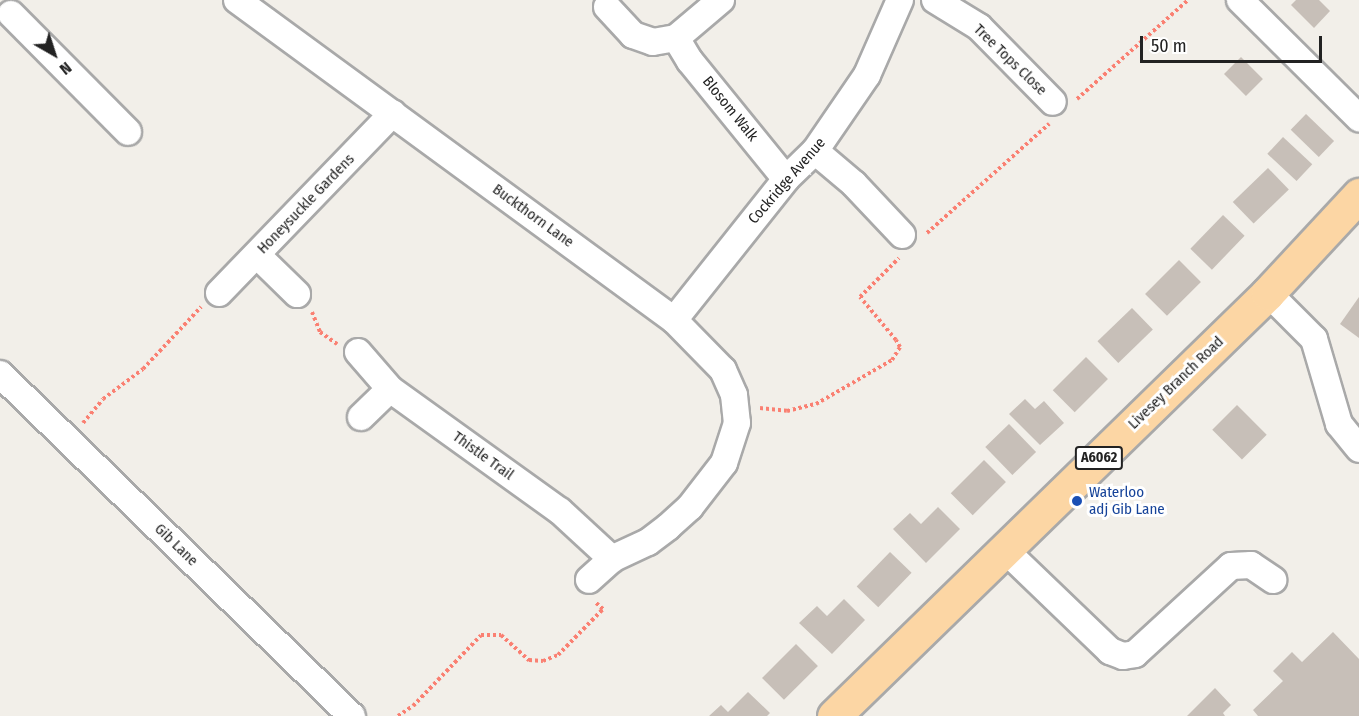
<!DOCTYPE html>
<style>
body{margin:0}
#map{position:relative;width:1359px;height:716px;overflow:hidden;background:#f2efe9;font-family:"Fira Sans Condensed",sans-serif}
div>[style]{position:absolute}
.building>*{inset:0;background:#c7bfb8;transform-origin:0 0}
.path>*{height:4px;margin-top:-2px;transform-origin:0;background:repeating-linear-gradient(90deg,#fa8072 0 3px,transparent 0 6px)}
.roads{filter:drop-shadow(2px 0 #a9a9a9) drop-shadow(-2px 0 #a9a9a9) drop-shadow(0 2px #a9a9a9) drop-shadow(0 -2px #a9a9a9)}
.minor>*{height:26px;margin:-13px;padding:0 13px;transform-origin:13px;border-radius:13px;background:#fff}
.major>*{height:33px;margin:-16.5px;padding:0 16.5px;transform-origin:16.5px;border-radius:16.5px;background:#fcd6a4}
.dots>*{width:16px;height:16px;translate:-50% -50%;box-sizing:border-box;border:3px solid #fff;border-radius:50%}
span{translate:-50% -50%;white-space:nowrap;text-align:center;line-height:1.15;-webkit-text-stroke:6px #fff;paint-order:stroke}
.shield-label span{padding:2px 4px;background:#fff;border:2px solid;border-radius:4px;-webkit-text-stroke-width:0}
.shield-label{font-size:14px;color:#222;font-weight:700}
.street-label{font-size:15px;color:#222}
.transit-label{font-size:15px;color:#164399}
.left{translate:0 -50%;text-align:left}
.north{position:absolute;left:24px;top:24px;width:60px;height:60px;-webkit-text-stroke:4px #fff;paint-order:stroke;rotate:141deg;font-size:16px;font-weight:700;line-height:24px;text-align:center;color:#222}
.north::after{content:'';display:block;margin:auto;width:21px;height:27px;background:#222;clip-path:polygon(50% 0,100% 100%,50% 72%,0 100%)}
.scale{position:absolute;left:1140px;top:36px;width:182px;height:27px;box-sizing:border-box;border:3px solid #222;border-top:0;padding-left:8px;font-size:18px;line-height:21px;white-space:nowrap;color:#222;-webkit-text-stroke:4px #fff;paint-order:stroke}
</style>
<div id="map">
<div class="building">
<i style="clip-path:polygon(1296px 0,1319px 0,1330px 11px,1314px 28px,1291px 5px)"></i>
<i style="left:1241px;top:57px;width:31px;height:24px;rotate:45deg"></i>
<i style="left:1306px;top:114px;width:39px;height:22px;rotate:44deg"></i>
<i style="left:1283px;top:137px;width:40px;height:23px;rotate:43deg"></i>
<i style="left:1268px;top:168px;width:30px;height:49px;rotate:46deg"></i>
<i style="left:1223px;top:215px;width:30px;height:47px;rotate:44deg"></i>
<i style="left:1179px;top:260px;width:31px;height:48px;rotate:45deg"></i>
<i style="clip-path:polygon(1359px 297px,1359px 338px,1340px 324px)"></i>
<i style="left:1132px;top:308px;width:30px;height:48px;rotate:46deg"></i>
<i style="left:1086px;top:357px;width:31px;height:47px;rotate:45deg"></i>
<i style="clip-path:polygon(1025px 399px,1035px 409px,1044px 401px,1064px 423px,1040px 445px,1009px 414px)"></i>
<i style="left:1237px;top:405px;width:42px;height:35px;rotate:45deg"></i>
<i style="left:1009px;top:424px;width:39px;height:33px;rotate:46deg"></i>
<i style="left:984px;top:460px;width:31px;height:47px;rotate:45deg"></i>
<i style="clip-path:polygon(938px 507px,960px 529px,926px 563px,893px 529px,910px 513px,921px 524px)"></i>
<i style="left:890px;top:552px;width:30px;height:48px;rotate:44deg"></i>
<i style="clip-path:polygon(844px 599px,865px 620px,832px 654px,799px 623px,817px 606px,827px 616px)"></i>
<i style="clip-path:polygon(1333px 632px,1359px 659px,1359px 716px,1258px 716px,1253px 710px,1283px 681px,1273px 671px,1292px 652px,1302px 662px)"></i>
<i style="left:796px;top:644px;width:31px;height:48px;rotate:45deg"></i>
<i style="clip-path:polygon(1215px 688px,1231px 705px,1223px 713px,1225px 716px,1187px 716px)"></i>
<i style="clip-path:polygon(748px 692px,770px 713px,767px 716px,709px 716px,721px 705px,728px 712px)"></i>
</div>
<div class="path">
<i style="left:1077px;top:99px;width:149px;rotate:-41.7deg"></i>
<i style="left:927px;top:233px;width:164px;rotate:-41.8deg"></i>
<i style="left:312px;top:312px;width:22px;rotate:68deg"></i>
<i style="left:320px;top:332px;width:21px;rotate:35deg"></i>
<i style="left:760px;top:408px;width:27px;rotate:6deg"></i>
<i style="left:787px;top:411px;width:30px;rotate:-14deg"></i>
<i style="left:816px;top:404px;width:88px;rotate:-30.1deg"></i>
<i style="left:892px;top:360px;width:15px;rotate:-58deg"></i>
<i style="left:900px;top:347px;width:8px;rotate:-120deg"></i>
<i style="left:896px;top:340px;width:56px;rotate:-129.9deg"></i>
<i style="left:860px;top:297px;width:55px;rotate:-45deg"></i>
<i style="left:83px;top:423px;width:31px;rotate:-50deg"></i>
<i style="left:103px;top:399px;width:50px;rotate:-36.9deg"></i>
<i style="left:143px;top:369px;width:85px;rotate:-46.9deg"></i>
<i style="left:398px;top:716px;width:18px;rotate:-34deg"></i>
<i style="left:413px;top:706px;width:98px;rotate:-46.2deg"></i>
<i style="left:481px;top:635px;width:20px"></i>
<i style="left:501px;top:635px;width:38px;rotate:42deg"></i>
<i style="left:529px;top:660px;width:14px;rotate:4deg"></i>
<i style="left:543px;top:661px;width:16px;rotate:-22deg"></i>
<i style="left:558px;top:655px;width:64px;rotate:-45.6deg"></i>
<i style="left:603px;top:609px;width:9px;rotate:-139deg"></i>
</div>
<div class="roads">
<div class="minor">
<i style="left:237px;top:0;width:542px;rotate:36.21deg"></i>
<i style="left:674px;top:320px;width:70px;rotate:45.6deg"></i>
<i style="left:723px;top:370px;width:27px;rotate:66deg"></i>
<i style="left:734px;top:395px;width:28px;rotate:84deg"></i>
<i style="left:737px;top:423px;width:42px;rotate:108deg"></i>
<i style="left:724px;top:463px;width:56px;rotate:127.7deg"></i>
<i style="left:690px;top:507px;width:30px;rotate:138deg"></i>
<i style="left:668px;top:527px;width:25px;rotate:143deg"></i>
<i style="left:648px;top:542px;width:40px;rotate:155deg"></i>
<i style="left:612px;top:559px;width:31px;rotate:138deg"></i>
<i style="left:935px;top:0;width:52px;rotate:31.5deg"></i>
<i style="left:979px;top:27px;width:105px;rotate:45.4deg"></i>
<i style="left:1240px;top:0;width:168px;rotate:44.8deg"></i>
<i style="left:607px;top:7px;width:38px;rotate:47deg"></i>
<i style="left:633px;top:35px;width:21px;rotate:19deg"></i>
<i style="left:653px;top:42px;width:23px;rotate:-10deg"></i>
<i style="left:676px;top:38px;width:59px;rotate:-40.2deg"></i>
<i style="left:11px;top:14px;width:166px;rotate:45.2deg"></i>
<i style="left:676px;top:38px;width:27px;rotate:59deg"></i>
<i style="left:690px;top:61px;width:152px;rotate:50.9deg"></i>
<i style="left:815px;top:151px;width:51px;rotate:40.2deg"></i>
<i style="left:854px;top:184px;width:70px;rotate:46.7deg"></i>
<i style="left:257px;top:255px;width:56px;rotate:44.3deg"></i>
<i style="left:219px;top:293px;width:250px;rotate:-46deg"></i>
<i style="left:1268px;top:293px;width:65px;rotate:45deg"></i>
<i style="left:1314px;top:339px;width:89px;rotate:73.6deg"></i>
<i style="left:1339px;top:424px;width:32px;rotate:51deg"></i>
<i style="left:674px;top:320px;width:180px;rotate:-51.5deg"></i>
<i style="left:786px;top:179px;width:40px;rotate:-44deg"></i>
<i style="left:815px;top:151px;width:92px;rotate:-55.6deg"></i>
<i style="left:867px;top:75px;width:82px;rotate:-66.3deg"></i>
<i style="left:358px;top:352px;width:49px;rotate:49.1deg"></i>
<i style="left:390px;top:389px;width:209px;rotate:35.7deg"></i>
<i style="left:560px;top:511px;width:71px;rotate:42.7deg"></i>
<i style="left:0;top:374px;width:491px;rotate:44.2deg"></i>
<i style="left:361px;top:417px;width:40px;rotate:-44deg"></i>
<i style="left:1005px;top:550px;width:146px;rotate:43.9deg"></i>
<i style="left:1110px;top:651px;width:14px;rotate:21deg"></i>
<i style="left:1123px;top:656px;width:12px;rotate:-9deg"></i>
<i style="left:1135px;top:654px;width:130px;rotate:-42.5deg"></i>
<i style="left:1231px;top:566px;width:20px;rotate:-3deg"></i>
<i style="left:1251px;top:565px;width:27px;rotate:34deg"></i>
</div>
<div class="major">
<i style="left:834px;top:716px;width:606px;rotate:-44.26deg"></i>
<i style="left:1268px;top:293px;width:134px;rotate:-47.1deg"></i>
</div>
</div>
<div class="dots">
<i style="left:1077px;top:501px;background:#1a4fb4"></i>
</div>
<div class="shield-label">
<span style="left:1099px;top:458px">A6062</span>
</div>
<div class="street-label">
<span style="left:1010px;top:60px;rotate:44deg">Tree Tops Close</span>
<span style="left:730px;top:109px;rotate:51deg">Blosom Walk</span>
<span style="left:787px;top:181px;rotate:-49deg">Cockridge Avenue</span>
<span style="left:306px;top:204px;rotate:-46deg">Honeysuckle Gardens</span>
<span style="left:533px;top:216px;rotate:36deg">Buckthorn Lane</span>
<span style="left:1176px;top:383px;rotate:-44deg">Livesey Branch Road</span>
<span style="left:483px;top:456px;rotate:36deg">Thistle Trail</span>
<span style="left:176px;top:545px;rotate:44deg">Gib Lane</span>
</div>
<div class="transit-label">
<span class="left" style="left:1089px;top:501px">Waterloo<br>adj Gib Lane</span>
</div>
<div class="north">N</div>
<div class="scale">50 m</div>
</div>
